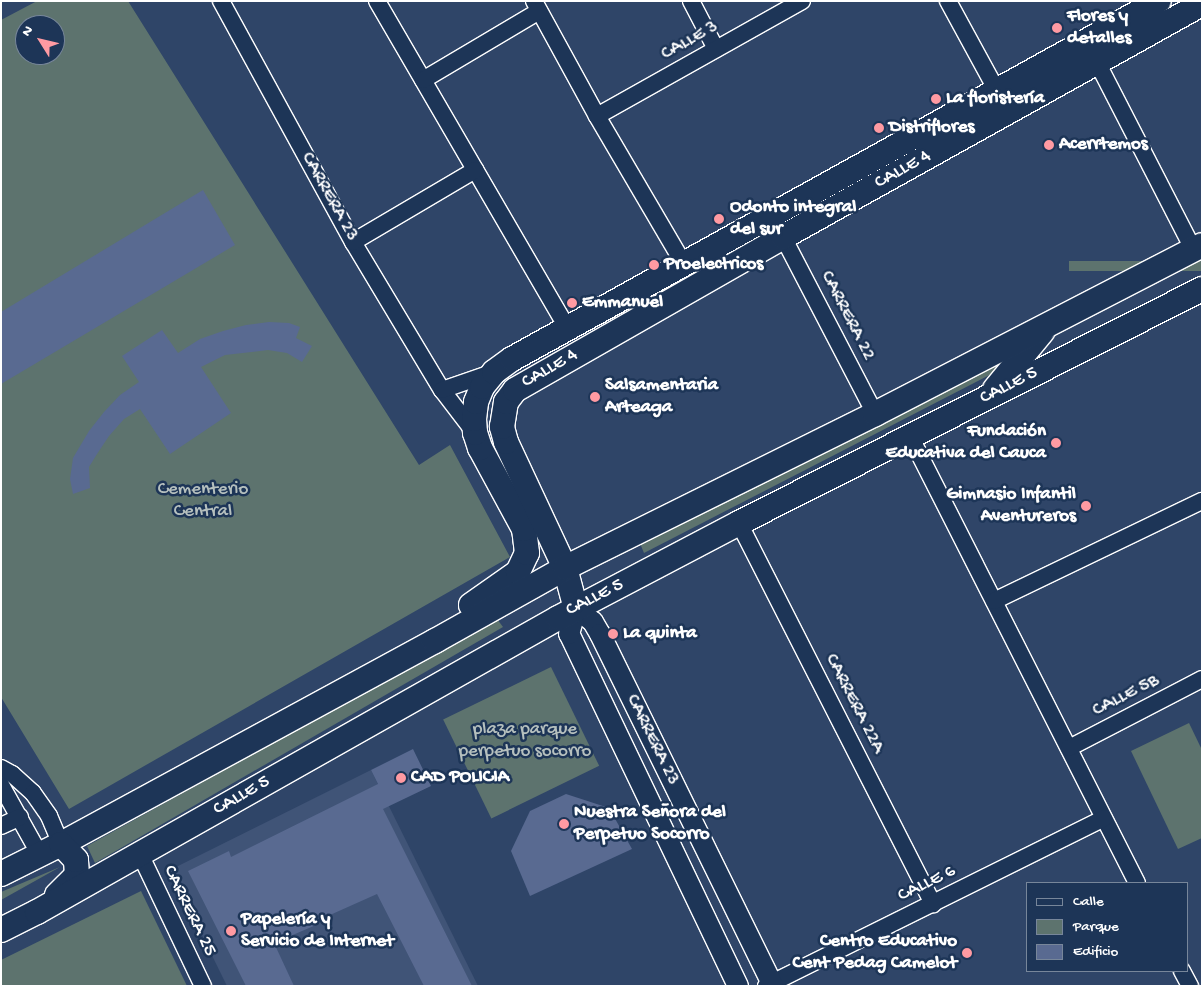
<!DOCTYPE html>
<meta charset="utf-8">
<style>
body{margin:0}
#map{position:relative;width:1203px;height:987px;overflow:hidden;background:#2f4568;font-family:"Gochi Hand",sans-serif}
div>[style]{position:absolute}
.built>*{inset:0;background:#405477}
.green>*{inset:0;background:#5d736e;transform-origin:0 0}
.building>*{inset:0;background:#596a91}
.roads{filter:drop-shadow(1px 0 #fff) drop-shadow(-1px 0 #fff) drop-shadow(0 1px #fff) drop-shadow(0 -1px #fff)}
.minor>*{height:16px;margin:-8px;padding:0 8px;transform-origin:8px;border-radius:8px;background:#1d3557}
.tertiary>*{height:20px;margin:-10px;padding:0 10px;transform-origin:10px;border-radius:10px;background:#1d3557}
.secondary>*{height:24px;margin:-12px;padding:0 12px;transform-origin:12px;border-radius:12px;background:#1d3557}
.dots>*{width:14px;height:14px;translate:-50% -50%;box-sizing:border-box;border:2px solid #1d3557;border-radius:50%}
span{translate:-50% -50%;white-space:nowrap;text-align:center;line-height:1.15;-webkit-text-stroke:5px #1d3557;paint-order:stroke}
.poi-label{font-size:19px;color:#fff;font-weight:700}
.left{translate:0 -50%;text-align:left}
.right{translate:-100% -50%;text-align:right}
.street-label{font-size:19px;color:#fff}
.park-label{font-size:19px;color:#b6c0be}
.frame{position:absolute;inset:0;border:2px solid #fff;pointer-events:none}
.legend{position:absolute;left:1026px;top:882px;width:162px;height:90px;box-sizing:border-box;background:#1d3557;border:1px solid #77869a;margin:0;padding:6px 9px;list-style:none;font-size:15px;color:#fff}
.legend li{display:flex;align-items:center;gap:10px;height:25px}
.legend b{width:25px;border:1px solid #77869a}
.north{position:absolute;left:15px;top:15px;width:50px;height:50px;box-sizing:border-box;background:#1d3557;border:1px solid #77869a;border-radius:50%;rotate:306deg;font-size:14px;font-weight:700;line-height:20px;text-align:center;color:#fff}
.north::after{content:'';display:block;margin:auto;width:18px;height:22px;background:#ff9aa2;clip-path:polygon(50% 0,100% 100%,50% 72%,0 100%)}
</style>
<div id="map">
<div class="built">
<i style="clip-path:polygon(371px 770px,478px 986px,227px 986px,170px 870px)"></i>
</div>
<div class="green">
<i style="clip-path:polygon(evenodd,37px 1px,128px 1px,419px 465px,450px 445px,510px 557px,69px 809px,1px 697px,1px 20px,37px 1px,25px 25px,55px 25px,55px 55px,25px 55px,25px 25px)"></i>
<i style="left:1202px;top:261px;width:10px;height:133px;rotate:90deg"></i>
<i style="clip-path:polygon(1011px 356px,1007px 366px,644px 553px,639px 541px)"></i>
<i style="clip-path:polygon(497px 619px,503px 627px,95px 863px,87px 846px)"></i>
<i style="left:551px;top:667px;width:110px;height:120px;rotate:64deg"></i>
<i style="clip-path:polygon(1189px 723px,1202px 750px,1202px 838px,1178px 849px,1131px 751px)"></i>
<i style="clip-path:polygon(60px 867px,1px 900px,1px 892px)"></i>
<i style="clip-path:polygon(141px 891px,187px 986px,1px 986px,1px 960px)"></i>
</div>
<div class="building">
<i style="clip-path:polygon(203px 190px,235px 245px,1px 384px,1px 312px)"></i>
<i style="clip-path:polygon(269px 322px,289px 323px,300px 327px,296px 338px,312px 346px,302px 362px,287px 353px,268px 350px,225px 355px,201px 367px,231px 413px,170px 454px,140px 409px,124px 419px,109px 436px,97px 454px,89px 467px,90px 488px,73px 494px,70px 479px,73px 458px,89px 431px,104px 412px,120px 395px,139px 382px,122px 356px,162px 330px,178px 353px,200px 339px,223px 331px,246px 325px)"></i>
<i style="clip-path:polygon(413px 749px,431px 786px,383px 809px,472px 986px,424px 986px,377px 894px,321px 919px,323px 922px,274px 943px,294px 986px,246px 986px,188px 871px,229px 851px,231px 857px,378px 784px,371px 770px)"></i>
<i style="clip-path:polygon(566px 794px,609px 808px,632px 849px,530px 896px,511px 851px,530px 811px)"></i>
</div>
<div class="roads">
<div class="minor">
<i style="left:221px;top:1px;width:275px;rotate:61.3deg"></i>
<i style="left:353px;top:242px;width:173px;rotate:59deg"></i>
<i style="left:442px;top:390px;width:54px;rotate:52.5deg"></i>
<i style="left:377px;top:1px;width:380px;rotate:59.8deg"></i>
<i style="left:534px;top:1px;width:131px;rotate:61.3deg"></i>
<i style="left:597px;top:116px;width:172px;rotate:59.6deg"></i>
<i style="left:691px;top:1px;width:54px;rotate:62.5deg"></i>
<i style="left:948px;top:1px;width:102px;rotate:61.4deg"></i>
<i style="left:1097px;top:62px;width:210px;rotate:62.8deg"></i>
<i style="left:423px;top:80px;width:135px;rotate:-30.7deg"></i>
<i style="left:597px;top:116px;width:235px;rotate:-29.3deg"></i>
<i style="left:783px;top:237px;width:199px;rotate:62.5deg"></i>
<i style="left:353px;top:242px;width:142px;rotate:-30.5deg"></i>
<i style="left:442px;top:390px;width:55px;rotate:-19.1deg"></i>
<i style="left:910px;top:436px;width:501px;rotate:63.08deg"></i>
<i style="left:739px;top:523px;width:428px;rotate:63deg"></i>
<i style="left:994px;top:601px;width:231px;rotate:-25.7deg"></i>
<i style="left:1069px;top:748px;width:150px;rotate:-27.4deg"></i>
<i style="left:1px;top:768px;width:13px;rotate:29deg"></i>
<i style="left:12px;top:774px;width:28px;rotate:42deg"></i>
<i style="left:33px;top:793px;width:28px;rotate:55deg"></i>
<i style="left:49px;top:816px;width:30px;rotate:67deg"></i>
<i style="left:1px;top:785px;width:80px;rotate:60.9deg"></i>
<i style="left:1px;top:826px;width:21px;rotate:-25deg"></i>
<i style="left:140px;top:854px;width:146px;rotate:64.5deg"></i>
<i style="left:1182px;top:971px;width:17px;rotate:62deg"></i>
<i style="left:766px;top:986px;width:377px;rotate:-26.4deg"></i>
</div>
<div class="tertiary">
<i style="left:738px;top:986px;width:390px;rotate:-115.6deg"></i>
<i style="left:569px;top:634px;width:26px;rotate:-74deg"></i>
<i style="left:576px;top:609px;width:21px;rotate:37deg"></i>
<i style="left:593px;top:622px;width:14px;rotate:60deg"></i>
<i style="left:600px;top:634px;width:392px;rotate:63.8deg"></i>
</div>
<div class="secondary">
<i style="left:995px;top:389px;width:74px;rotate:-50.5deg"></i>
<i style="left:471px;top:605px;width:57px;rotate:-35.1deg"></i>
<i style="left:518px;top:572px;width:21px;rotate:-65deg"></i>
<i style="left:527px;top:553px;width:24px;rotate:-97deg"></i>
<i style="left:524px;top:529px;width:92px;rotate:-118.5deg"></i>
<i style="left:480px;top:448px;width:16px;rotate:-108deg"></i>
<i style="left:475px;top:433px;width:14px;rotate:-94deg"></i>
<i style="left:474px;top:419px;width:17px;rotate:-83deg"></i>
<i style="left:476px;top:402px;width:16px;rotate:-68deg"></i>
<i style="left:482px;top:387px;width:19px;rotate:-51deg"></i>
<i style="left:494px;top:372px;width:22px;rotate:-36deg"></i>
<i style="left:512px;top:359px;width:739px;rotate:-28.96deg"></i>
<i style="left:576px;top:609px;width:42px;rotate:-105deg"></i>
<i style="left:565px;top:568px;width:139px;rotate:-115.1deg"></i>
<i style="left:506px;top:442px;width:16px;rotate:-105deg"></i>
<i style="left:502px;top:427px;width:25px;rotate:-81deg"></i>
<i style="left:506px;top:402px;width:15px;rotate:-53deg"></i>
<i style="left:515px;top:390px;width:309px;rotate:-29.7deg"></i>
<i style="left:783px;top:237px;width:479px;rotate:-29.1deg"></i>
<i style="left:1px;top:874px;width:67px;rotate:-26.6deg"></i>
<i style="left:61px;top:844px;width:426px;rotate:-28.5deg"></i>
<i style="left:435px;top:641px;width:149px;rotate:-29.3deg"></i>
<i style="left:565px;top:568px;width:346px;rotate:-26.4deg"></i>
<i style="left:875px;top:414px;width:368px;rotate:-27.3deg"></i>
<i style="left:57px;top:895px;width:28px;rotate:-45deg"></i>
<i style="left:77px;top:875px;width:15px;rotate:-94deg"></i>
<i style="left:76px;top:860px;width:22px;rotate:-133deg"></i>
<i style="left:1px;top:930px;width:40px;rotate:-26.6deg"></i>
<i style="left:37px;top:912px;width:598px;rotate:-29.44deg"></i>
<i style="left:558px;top:618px;width:204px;rotate:-27.7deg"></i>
<i style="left:739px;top:523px;width:519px;rotate:-26.81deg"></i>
</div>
</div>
<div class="dots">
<i style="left:1057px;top:28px;background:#ff9aa2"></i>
<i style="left:936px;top:99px;background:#ff9aa2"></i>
<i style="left:879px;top:128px;background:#ff9aa2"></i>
<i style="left:1049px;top:145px;background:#ff9aa2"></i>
<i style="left:719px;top:219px;background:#ff9aa2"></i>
<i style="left:654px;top:265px;background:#ff9aa2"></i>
<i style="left:572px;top:303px;background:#ff9aa2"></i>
<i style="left:595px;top:397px;background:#ff9aa2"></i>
<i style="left:1056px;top:443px;background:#ff9aa2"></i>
<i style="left:1086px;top:506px;background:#ff9aa2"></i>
<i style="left:613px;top:634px;background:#ff9aa2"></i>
<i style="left:401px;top:778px;background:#ff9aa2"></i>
<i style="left:564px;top:824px;background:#ff9aa2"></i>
<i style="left:231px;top:931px;background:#ff9aa2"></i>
<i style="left:967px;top:953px;background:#ff9aa2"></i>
</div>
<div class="poi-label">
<span class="left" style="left:1067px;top:28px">Flores y<br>detalles</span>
<span class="left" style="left:946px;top:99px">La floristería</span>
<span class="left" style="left:889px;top:128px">Distriflores</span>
<span class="left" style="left:1059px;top:145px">Acerrtemos</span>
<span class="left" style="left:730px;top:219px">Odonto integral<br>del sur</span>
<span class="left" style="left:664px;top:265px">Proelectricos</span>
<span class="left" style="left:582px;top:303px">Emmanuel</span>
<span class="left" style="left:605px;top:397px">Salsamentaria<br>Arteaga</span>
<span class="right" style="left:1046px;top:443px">Fundación<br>Educativa del Cauca</span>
<span class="right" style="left:1076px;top:506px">Gimnasio Infantil<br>Aventureros</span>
<span class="left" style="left:623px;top:634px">La quinta</span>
<span class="left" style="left:411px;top:778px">CAD POLICIA</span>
<span class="left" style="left:574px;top:824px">Nuestra Señora del<br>Perpetuo Socorro</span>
<span class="left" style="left:241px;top:931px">Papelería y<br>Servicio de Internet</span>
<span class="right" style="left:957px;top:953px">Centro Educativo<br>Cent Pedag Camelot</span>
</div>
<div class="street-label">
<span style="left:690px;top:41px;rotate:-29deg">CALLE 3</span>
<span style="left:903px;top:170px;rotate:-29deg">CALLE 4</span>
<span style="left:329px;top:197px;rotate:61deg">CARRERA 23</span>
<span style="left:847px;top:316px;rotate:63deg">CARRERA 22</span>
<span style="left:550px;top:369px;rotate:-30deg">CALLE 4</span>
<span style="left:1009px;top:386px;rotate:-27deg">CALLE 5</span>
<span style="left:595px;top:598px;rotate:-27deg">CALLE 5</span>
<span style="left:1126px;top:696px;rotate:-27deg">CALLE 5B</span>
<span style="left:854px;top:704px;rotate:63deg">CARRERA 22A</span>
<span style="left:652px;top:740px;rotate:64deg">CARRERA 23</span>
<span style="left:242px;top:796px;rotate:-30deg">CALLE 5</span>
<span style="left:927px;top:884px;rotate:-26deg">CALLE 6</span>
<span style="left:189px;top:911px;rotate:64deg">CARRERA 25</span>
</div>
<div class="park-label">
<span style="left:203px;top:501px">Cementerio<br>Central</span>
<span style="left:525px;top:741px">plaza parque<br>perpetuo socorro</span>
</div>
<div class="frame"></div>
<ul class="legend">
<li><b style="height:6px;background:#1d3557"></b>Calle</li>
<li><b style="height:14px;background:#5d736e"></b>Parque</li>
<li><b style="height:14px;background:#596a91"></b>Edificio</li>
</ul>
<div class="north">N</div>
</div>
